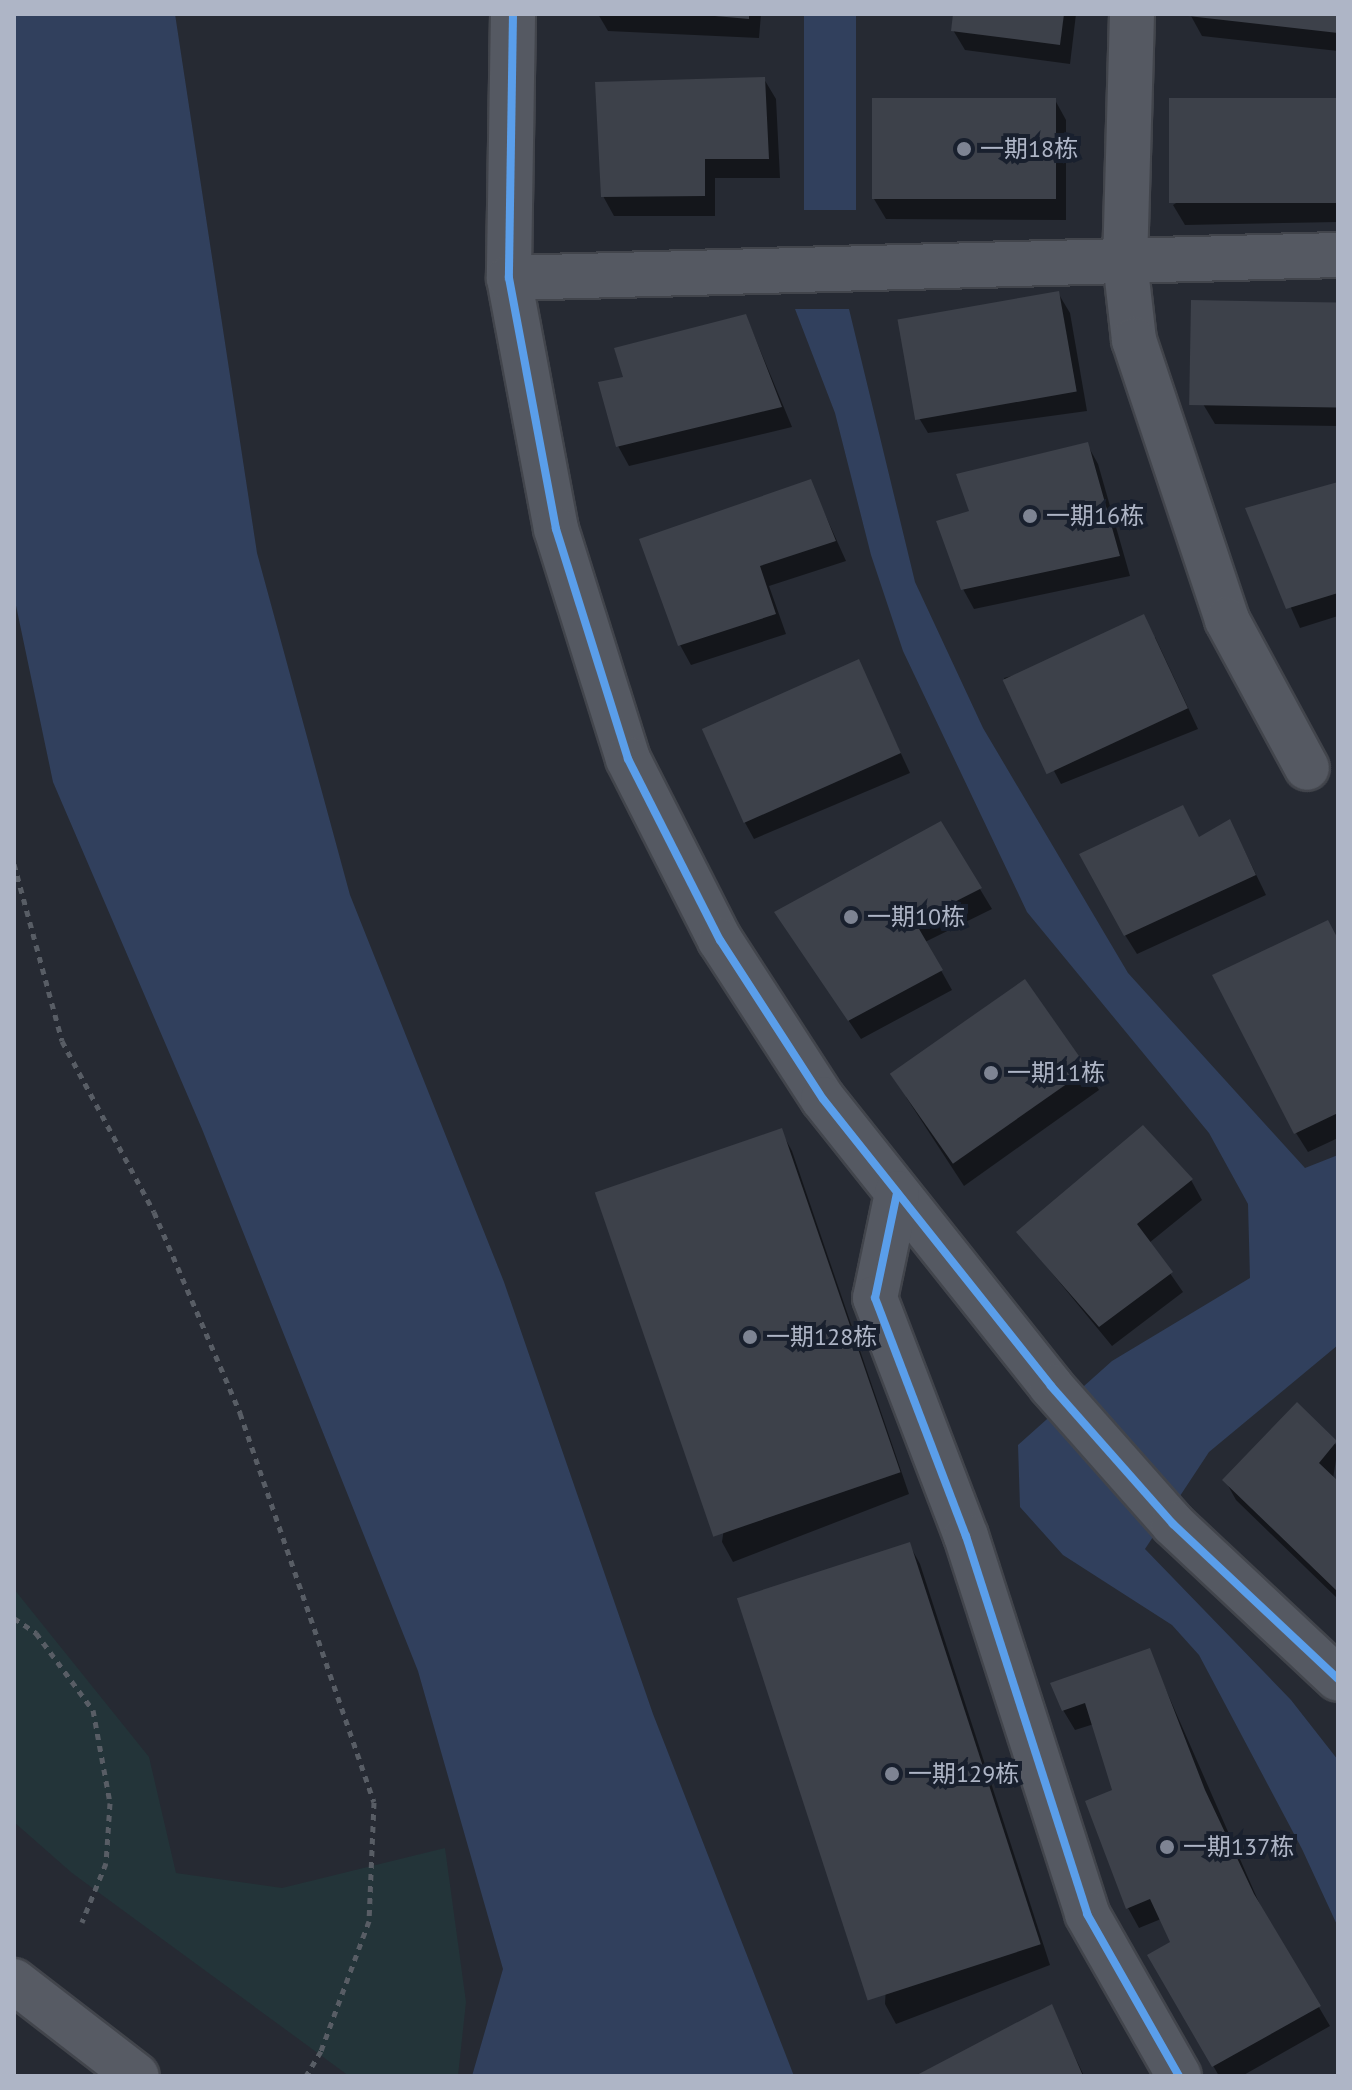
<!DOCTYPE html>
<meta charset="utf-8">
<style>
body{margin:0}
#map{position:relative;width:1352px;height:2090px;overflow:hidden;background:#262a33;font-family:"PT Sans","Noto Sans SC",sans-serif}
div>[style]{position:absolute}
.green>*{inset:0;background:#233439}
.water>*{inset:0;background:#31405d;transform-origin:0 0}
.shadow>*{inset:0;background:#0007}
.building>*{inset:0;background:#3d414a;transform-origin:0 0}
.path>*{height:5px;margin-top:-2.5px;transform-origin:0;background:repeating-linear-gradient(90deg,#585d65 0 6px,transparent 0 12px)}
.roads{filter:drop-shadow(2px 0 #42454c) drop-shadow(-2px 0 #42454c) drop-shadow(0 2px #42454c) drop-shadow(0 -2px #42454c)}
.minor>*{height:44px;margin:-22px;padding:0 22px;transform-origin:22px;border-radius:22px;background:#555962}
.major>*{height:44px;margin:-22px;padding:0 22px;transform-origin:22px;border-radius:22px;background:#575b64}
.cycleway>*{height:8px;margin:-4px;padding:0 4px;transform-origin:4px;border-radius:4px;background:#5a9eea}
.dots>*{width:22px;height:22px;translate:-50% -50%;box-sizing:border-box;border:4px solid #19202e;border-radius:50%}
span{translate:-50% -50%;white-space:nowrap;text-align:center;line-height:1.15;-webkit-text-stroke:8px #19202e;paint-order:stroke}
.poi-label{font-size:24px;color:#aeb5c6}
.left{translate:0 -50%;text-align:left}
.frame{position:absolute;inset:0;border:16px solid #aeb5c6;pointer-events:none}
</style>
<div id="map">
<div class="green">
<i style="clip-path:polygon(14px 1589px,149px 1757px,176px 1873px,282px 1888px,445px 1848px,466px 2002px,458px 2076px,349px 2076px,72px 1873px,14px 1822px)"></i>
</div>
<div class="water">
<i style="clip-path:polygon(14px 14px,175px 14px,257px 553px,350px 895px,504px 1282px,653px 1714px,794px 2076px,472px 2076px,503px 1969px,418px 1671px,202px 1129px,53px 782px,14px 596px)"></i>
<i style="left:804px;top:14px;width:52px;height:196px"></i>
<i style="clip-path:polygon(795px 309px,849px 309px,915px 582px,983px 728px,1128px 973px,1305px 1168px,1338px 1155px,1338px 1345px,1209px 1452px,1145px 1549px,1291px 1700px,1338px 1760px,1338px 1927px,1302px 1849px,1199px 1655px,1172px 1625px,1063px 1555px,1020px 1507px,1018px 1445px,1112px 1361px,1250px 1278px,1248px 1204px,1209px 1133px,1027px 912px,903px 651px,871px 555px,835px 413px)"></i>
</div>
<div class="shadow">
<i style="clip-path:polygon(598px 14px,761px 14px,759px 38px,608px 31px)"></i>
<i style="clip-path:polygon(955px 14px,1076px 14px,1070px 64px,965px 50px,953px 30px)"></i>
<i style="clip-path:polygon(1338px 14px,1338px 51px,1202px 36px,1191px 16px)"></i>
<i style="clip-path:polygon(764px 79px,776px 99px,780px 178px,715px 178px,715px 216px,614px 216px,603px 196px)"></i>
<i style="clip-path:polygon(1055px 100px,1066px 120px,1066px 220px,886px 219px,874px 199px)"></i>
<i style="clip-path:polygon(1338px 100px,1338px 222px,1185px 225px,1173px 205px)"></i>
<i style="clip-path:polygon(1058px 293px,1070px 313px,1087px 411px,928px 433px,916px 413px)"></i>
<i style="clip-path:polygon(1338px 305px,1338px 426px,1215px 424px,1203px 404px)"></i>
<i style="clip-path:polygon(746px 316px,792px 427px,629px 466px,618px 446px,625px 379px)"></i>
<i style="clip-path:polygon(1087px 444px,1098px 464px,1130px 576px,974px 609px,963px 589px,971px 513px)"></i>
<i style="clip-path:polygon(810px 481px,846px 561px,769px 586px,786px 634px,691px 665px,680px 645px)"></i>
<i style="clip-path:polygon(1338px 484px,1338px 616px,1300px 628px,1247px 509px)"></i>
<i style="clip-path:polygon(1155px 637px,1198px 729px,1061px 784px,1004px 678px)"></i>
<i style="clip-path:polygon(858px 661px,910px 773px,754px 839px,743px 819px)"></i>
<i style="clip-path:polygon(1230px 821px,1266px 895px,1137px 954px,1125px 935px,1199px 839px)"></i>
<i style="clip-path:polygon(940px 823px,992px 909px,925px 942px,952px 990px,861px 1039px,776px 913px)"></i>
<i style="clip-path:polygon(1338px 941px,1338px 1138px,1308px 1152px,1296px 1133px)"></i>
<i style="clip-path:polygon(1087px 1070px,1099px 1090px,964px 1186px,906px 1097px)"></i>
<i style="clip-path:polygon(781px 1131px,792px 1151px,909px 1494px,733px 1562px,722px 1542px)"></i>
<i style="clip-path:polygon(1191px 1180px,1202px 1200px,1149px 1243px,1183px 1292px,1112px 1346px,1019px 1233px)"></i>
<i style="clip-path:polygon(1297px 1404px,1338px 1447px,1333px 1479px,1338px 1484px,1338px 1599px,1236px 1500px,1225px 1480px)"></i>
<i style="clip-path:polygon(909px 1544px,920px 1564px,1050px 1965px,896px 2024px,885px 2004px)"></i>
<i style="clip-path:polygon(1149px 1651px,1264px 1914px,1330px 2026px,1242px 2076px,1219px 2076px,1150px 1955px,1173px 1943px,1161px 1919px,1139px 1928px,1128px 1908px,1088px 1802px,1115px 1792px,1094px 1724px,1075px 1730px,1063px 1710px)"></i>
<i style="clip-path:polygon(1051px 2007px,1084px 2076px,919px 2076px)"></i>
</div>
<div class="building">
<i style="clip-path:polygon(692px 14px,749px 14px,749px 19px)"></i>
<i style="clip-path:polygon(953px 14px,1064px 14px,1060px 45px,951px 31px)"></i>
<i style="clip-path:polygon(1188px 14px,1338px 14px,1338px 33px,1188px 16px)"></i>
<i style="clip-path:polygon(765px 77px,769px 159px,705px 159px,705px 196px,601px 197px,595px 82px)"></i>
<i style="left:872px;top:98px;width:184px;height:101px"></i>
<i style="left:1338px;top:98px;width:105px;height:169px;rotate:90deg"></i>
<i style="left:1059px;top:291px;width:102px;height:164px;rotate:80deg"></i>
<i style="left:1191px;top:300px;width:147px;height:105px;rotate:1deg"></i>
<i style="clip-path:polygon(746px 314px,782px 407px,616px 447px,598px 382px,623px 377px,614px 348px)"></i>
<i style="clip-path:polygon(1088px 442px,1120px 556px,961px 590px,936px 521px,969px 511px,956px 474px)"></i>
<i style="clip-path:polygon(811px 479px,836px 541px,760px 566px,776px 614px,678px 646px,639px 539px)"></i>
<i style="clip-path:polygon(1338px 482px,1338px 593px,1286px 609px,1245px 508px)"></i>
<i style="left:1144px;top:614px;width:104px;height:156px;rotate:65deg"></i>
<i style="left:859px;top:659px;width:103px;height:172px;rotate:66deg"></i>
<i style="clip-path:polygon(1183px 805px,1199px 837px,1230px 819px,1256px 875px,1124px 936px,1079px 854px)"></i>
<i style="clip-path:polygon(941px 821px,982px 888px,915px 922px,943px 970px,848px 1021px,774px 912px)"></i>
<i style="clip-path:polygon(1328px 920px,1338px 939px,1338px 1113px,1294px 1134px,1212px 975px)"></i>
<i style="left:1025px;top:979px;width:110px;height:165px;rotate:55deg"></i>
<i style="clip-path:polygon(1143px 1125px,1193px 1179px,1137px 1224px,1173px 1272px,1099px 1327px,1016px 1232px)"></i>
<i style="left:782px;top:1128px;width:364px;height:198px;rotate:71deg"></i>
<i style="clip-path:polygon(1297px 1402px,1337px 1441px,1319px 1463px,1338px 1481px,1338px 1592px,1222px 1480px)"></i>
<i style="left:910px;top:1542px;width:423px;height:182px;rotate:72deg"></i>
<i style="clip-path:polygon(1150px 1648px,1205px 1790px,1254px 1894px,1321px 2006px,1212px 2067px,1147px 1955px,1170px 1942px,1150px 1899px,1126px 1909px,1085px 1801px,1112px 1790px,1085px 1703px,1062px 1711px,1050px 1683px)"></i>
<i style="clip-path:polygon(1052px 2004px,1083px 2076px,915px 2076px)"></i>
</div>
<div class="path">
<i style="left:14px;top:864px;width:183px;rotate:74.8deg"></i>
<i style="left:62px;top:1041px;width:194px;rotate:61.7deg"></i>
<i style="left:154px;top:1212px;width:219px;rotate:66.8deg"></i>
<i style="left:240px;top:1413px;width:411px;rotate:71deg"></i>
<i style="left:374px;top:1802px;width:119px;rotate:92.4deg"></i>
<i style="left:369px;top:1921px;width:139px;rotate:110.3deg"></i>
<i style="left:321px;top:2051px;width:29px;rotate:121deg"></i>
<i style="left:14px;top:1618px;width:27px;rotate:34deg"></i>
<i style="left:36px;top:1633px;width:96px;rotate:53.5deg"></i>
<i style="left:93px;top:1710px;width:95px;rotate:79.6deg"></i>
<i style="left:110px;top:1803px;width:60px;rotate:93.8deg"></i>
<i style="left:106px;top:1863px;width:64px;rotate:112.1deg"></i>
</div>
<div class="roads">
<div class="minor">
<i style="left:513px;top:14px;width:264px;rotate:90.9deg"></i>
<i style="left:509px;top:278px;width:255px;rotate:79.4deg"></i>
<i style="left:556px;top:529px;width:241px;rotate:72.6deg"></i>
<i style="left:628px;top:759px;width:203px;rotate:63.1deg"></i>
<i style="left:720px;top:940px;width:189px;rotate:57.1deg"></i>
<i style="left:823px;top:1099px;width:367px;rotate:51.5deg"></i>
<i style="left:1051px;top:1386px;width:184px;rotate:48.5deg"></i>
<i style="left:1173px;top:1524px;width:226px;rotate:43.2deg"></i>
<i style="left:1132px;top:14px;width:247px;rotate:91.6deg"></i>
<i style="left:1125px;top:261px;width:80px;rotate:83.5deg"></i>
<i style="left:1134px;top:340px;width:295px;rotate:71.6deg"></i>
<i style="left:1227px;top:620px;width:168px;rotate:61.6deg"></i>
<i style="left:509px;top:278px;width:829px;rotate:-1.59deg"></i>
<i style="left:897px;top:1193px;width:107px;rotate:101.8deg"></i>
<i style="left:875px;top:1298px;width:255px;rotate:69.1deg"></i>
<i style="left:966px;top:1536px;width:397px;rotate:72.2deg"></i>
<i style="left:1087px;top:1914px;width:186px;rotate:60.4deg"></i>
</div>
<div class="major">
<i style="left:14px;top:1981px;width:155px;rotate:37.7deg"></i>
</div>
</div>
<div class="cycleway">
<i style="left:513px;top:14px;width:264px;rotate:90.9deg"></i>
<i style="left:509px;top:278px;width:255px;rotate:79.4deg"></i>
<i style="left:556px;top:529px;width:241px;rotate:72.6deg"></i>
<i style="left:628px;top:759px;width:203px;rotate:63.1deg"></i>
<i style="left:720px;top:940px;width:189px;rotate:57.1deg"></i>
<i style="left:823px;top:1099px;width:367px;rotate:51.5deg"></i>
<i style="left:1051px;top:1386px;width:184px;rotate:48.5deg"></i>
<i style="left:1173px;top:1524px;width:226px;rotate:43.2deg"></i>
<i style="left:897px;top:1193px;width:107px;rotate:101.8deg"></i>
<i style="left:875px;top:1298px;width:255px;rotate:69.1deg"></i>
<i style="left:966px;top:1536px;width:397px;rotate:72.2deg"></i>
<i style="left:1087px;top:1914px;width:186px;rotate:60.4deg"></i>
</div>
<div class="dots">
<i style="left:964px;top:149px;background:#7e8493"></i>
<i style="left:1030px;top:516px;background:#7e8493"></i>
<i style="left:851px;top:917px;background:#7e8493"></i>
<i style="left:991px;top:1073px;background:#7e8493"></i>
<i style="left:750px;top:1337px;background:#7e8493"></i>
<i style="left:892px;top:1774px;background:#7e8493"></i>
<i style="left:1167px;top:1847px;background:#7e8493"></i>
</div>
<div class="poi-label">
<span class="left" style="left:980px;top:149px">一期18栋</span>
<span class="left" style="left:1046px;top:516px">一期16栋</span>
<span class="left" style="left:867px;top:917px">一期10栋</span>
<span class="left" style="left:1007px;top:1073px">一期11栋</span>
<span class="left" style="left:766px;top:1337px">一期128栋</span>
<span class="left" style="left:908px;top:1774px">一期129栋</span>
<span class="left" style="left:1183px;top:1847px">一期137栋</span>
</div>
<div class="frame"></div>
</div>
